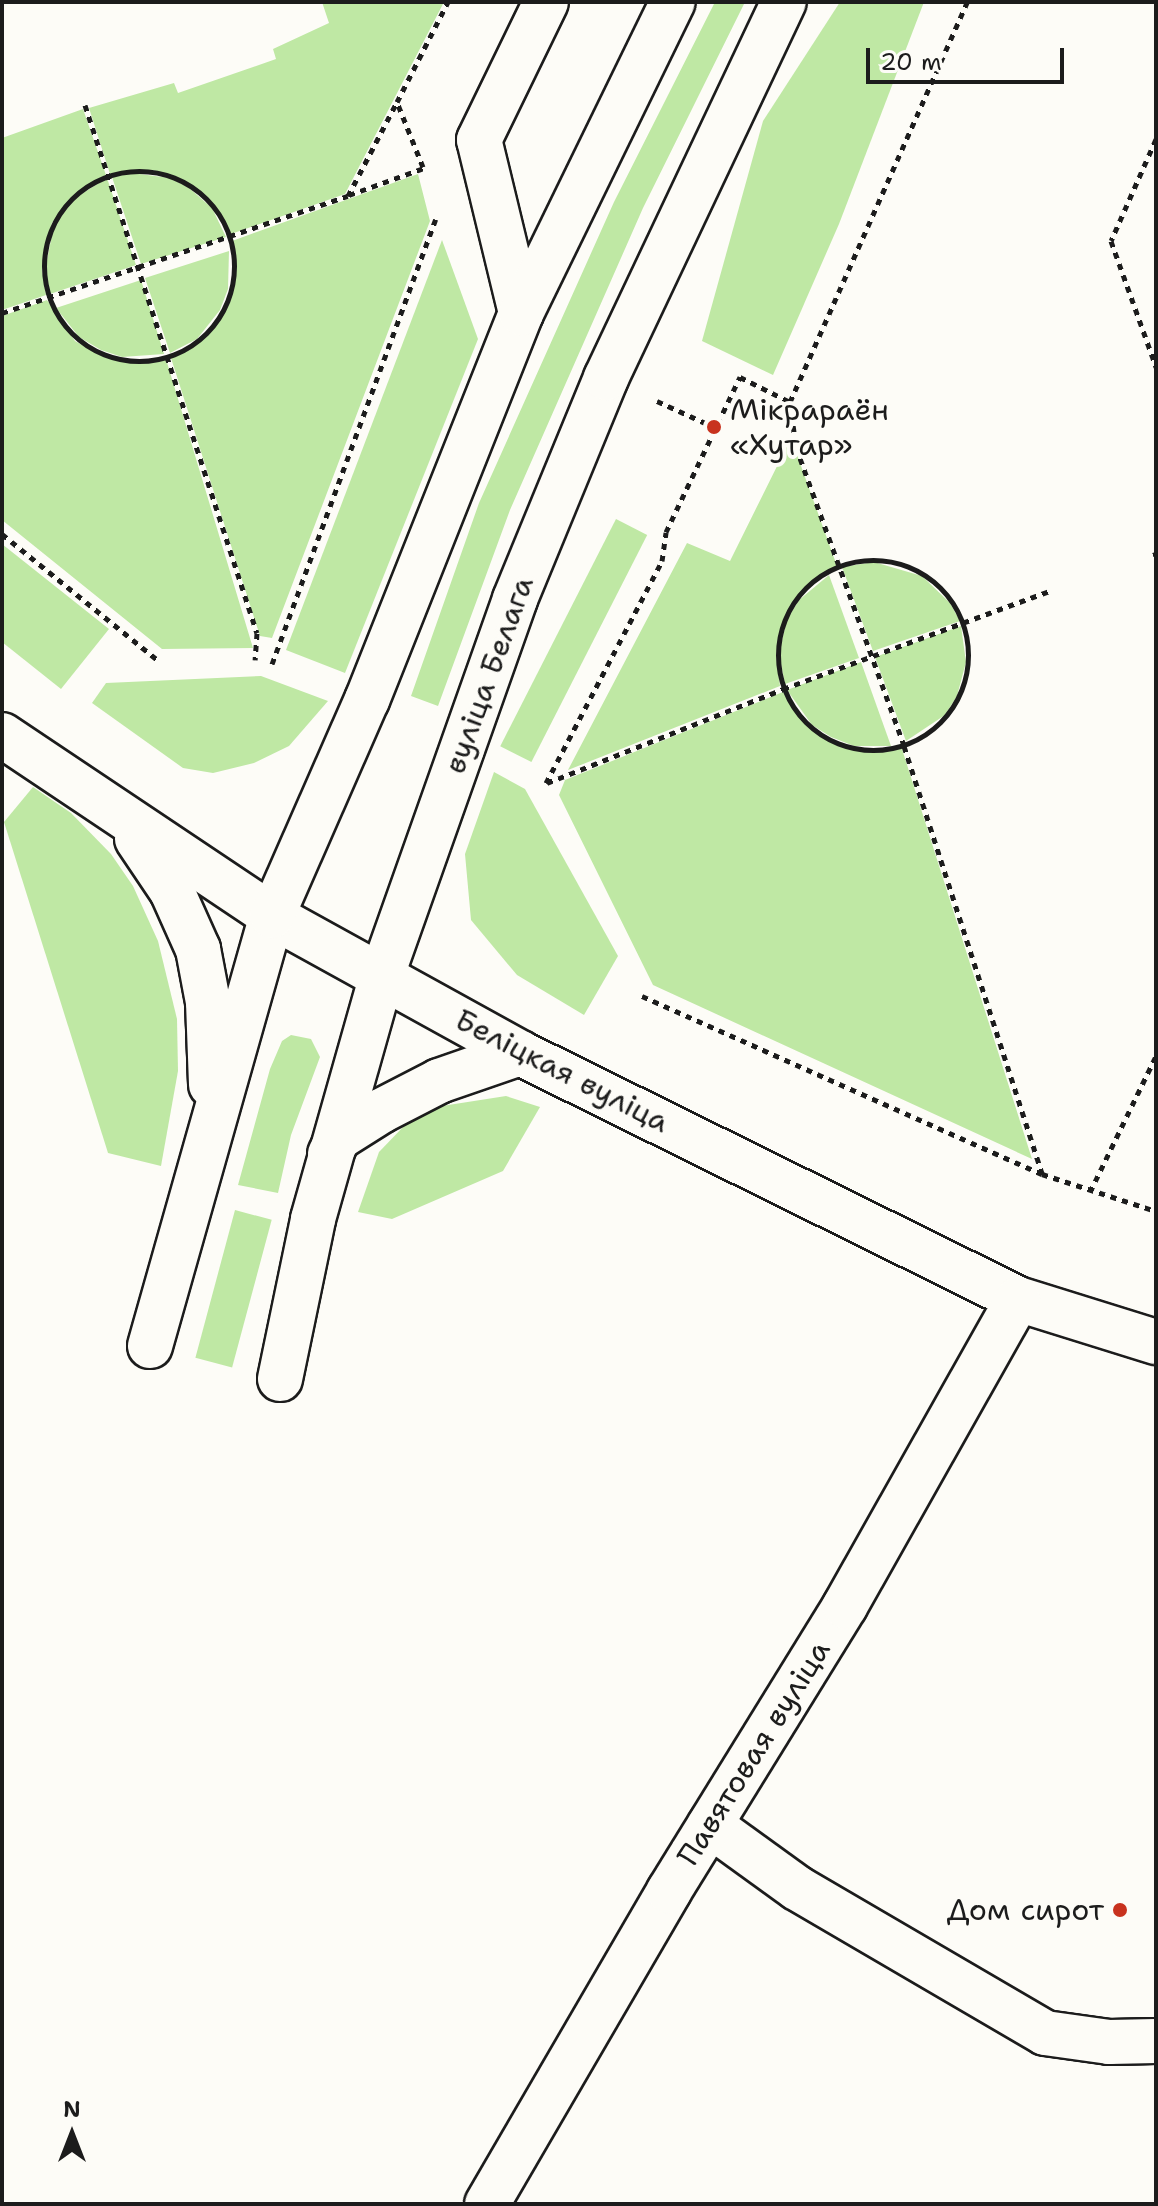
<!DOCTYPE html>
<meta charset="utf-8">
<style>
body{margin:0}
#map{position:relative;width:1158px;height:2206px;overflow:hidden;background:#fdfcf7;font-family:"Shantell Sans",sans-serif}
div>[style]{position:absolute}
.green>*{inset:0;background:#bfe8a4;transform-origin:0 0}
.path>*{height:5px;margin-top:-2.5px;transform-origin:0;background:repeating-linear-gradient(90deg,#1c1c1c 0 6px,transparent 0 12px)}
.path>.ring{margin:-2.5px;padding:0;box-sizing:content-box;background:none;border:5px solid #1c1c1c;border-radius:50%}
.roads{filter:drop-shadow(2px 0 #1c1c1c) drop-shadow(-2px 0 #1c1c1c) drop-shadow(0 2px #1c1c1c) drop-shadow(0 -2px #1c1c1c)}
.minor>*{height:44px;margin:-22px;padding:0 22px;transform-origin:22px;border-radius:22px;background:#fdfcf7}
.dots>*{width:22px;height:22px;translate:-50% -50%;box-sizing:border-box;border:4px solid #fdfcf7;border-radius:50%}
span{translate:-50% -50%;white-space:nowrap;text-align:center;line-height:1.15;-webkit-text-stroke:8px #fdfcf7;paint-order:stroke}
.poi-label{font-size:30px;color:#1c1c1c}
.left{translate:0 -50%;text-align:left}
.right{translate:-100% -50%;text-align:right}
.street-label{font-size:30px;color:#1c1c1c}
.frame{position:absolute;inset:0;border:4px solid #1c1c1c;pointer-events:none}
.north{position:absolute;left:32px;top:2094px;width:80px;height:80px;-webkit-text-stroke:6px #fdfcf7;paint-order:stroke;rotate:0deg;font-size:22px;font-weight:700;line-height:32px;text-align:center;color:#1c1c1c}
.north::after{content:'';display:block;margin:auto;width:28px;height:36px;background:#1c1c1c;clip-path:polygon(50% 0,100% 100%,50% 72%,0 100%)}
.scale{position:absolute;left:866px;top:48px;width:198px;height:36px;box-sizing:border-box;border:4px solid #1c1c1c;border-top:0;padding-left:10px;font-size:24px;line-height:28px;white-space:nowrap;color:#1c1c1c;-webkit-text-stroke:6px #fdfcf7;paint-order:stroke}
</style>
<div id="map">
<div class="green">
<i style="clip-path:polygon(322px 2px,444px 2px,345px 194px,231px 234px,215px 206px,189px 184px,153px 170px,110px 174px,89px 108px,174px 83px,178px 93px,276px 59px,273px 49px,329px 23px)"></i>
<i style="clip-path:polygon(715px 2px,745px 2px,643px 208px,510px 510px,438px 706px,411px 696px,479px 503px,614px 202px)"></i>
<i style="clip-path:polygon(840px 2px,924px 2px,839px 224px,773px 375px,702px 341px,763px 121px)"></i>
<i style="clip-path:polygon(83px 109px,106px 175px,73px 196px,52px 223px,42px 270px,46px 295px,2px 310px,2px 138px)"></i>
<i style="clip-path:polygon(132px 173px,170px 178px,188px 187px,212px 208px,226px 237px,141px 264px,112px 177px)"></i>
<i style="clip-path:polygon(418px 174px,430px 221px,272px 638px,260px 636px,171px 358px,199px 342px,223px 313px,232px 290px,232px 241px)"></i>
<i style="clip-path:polygon(107px 178px,136px 265px,50px 294px,45px 270px,54px 225px,75px 198px)"></i>
<i style="clip-path:polygon(442px 240px,478px 339px,345px 673px,286px 650px)"></i>
<i style="clip-path:polygon(229px 251px,228px 289px,220px 310px,197px 339px,170px 353px,145px 278px)"></i>
<i style="clip-path:polygon(141px 280px,164px 354px,122px 357px,101px 350px,79px 337px,56px 308px)"></i>
<i style="clip-path:polygon(47px 300px,75px 341px,98px 354px,121px 362px,166px 359px,253px 648px,162px 649px,2px 520px,2px 316px)"></i>
<i style="clip-path:polygon(791px 438px,837px 566px,796px 598px,784px 618px,776px 655px,780px 686px,568px 770px,687px 543px,730px 561px)"></i>
<i style="left:616px;top:519px;width:35px;height:255px;rotate:27deg"></i>
<i style="clip-path:polygon(2px 544px,109px 629px,61px 689px,2px 642px)"></i>
<i style="clip-path:polygon(874px 562px,922px 576px,950px 603px,960px 621px,873px 651px,842px 567px)"></i>
<i style="clip-path:polygon(829px 575px,859px 658px,785px 684px,779px 654px,787px 619px,799px 600px)"></i>
<i style="clip-path:polygon(961px 626px,966px 662px,957px 696px,945px 715px,906px 741px,875px 657px)"></i>
<i style="clip-path:polygon(861px 662px,891px 746px,854px 746px,831px 737px,812px 725px,787px 690px)"></i>
<i style="clip-path:polygon(261px 676px,328px 701px,289px 746px,254px 763px,213px 773px,183px 768px,92px 703px,106px 683px)"></i>
<i style="clip-path:polygon(783px 692px,810px 728px,829px 741px,854px 750px,902px 749px,1032px 1159px,653px 985px,559px 795px,565px 780px)"></i>
<i style="clip-path:polygon(494px 772px,525px 789px,618px 956px,584px 1015px,517px 975px,471px 920px,465px 854px)"></i>
<i style="clip-path:polygon(33px 787px,71px 813px,111px 854px,133px 886px,158px 941px,177px 1019px,178px 1071px,161px 1166px,108px 1153px,4px 822px)"></i>
<i style="clip-path:polygon(291px 1035px,311px 1039px,320px 1057px,291px 1135px,278px 1193px,238px 1185px,270px 1069px,282px 1041px)"></i>
<i style="clip-path:polygon(506px 1096px,540px 1107px,503px 1171px,392px 1219px,358px 1212px,379px 1152px,405px 1125px,442px 1106px)"></i>
<i style="left:235px;top:1210px;width:38px;height:153px;rotate:15deg"></i>
</div>
<div class="path">
<i style="left:85px;top:105px;width:555px;rotate:71.96deg"></i>
<i style="left:257px;top:633px;width:27px;rotate:94deg"></i>
<i style="left:1156px;top:139px;width:111px;rotate:113.8deg"></i>
<i style="left:1111px;top:241px;width:134px;rotate:70.3deg"></i>
<i style="left:423px;top:167px;width:70px;rotate:-111.8deg"></i>
<i style="left:397px;top:102px;width:112px;rotate:-63deg"></i>
<i class="ring" style="left:44px;top:171px;width:185px;height:185px"></i>
<i style="left:349px;top:195px;width:80px;rotate:-19.8deg"></i>
<i style="left:2px;top:313px;width:365px;rotate:-18.7deg"></i>
<i style="left:348px;top:196px;width:106px;rotate:-62.5deg"></i>
<i style="left:657px;top:401px;width:63px;rotate:24.5deg"></i>
<i style="left:790px;top:402px;width:45px;rotate:82.4deg"></i>
<i style="left:796px;top:447px;width:318px;rotate:70.1deg"></i>
<i style="left:904px;top:746px;width:450px;rotate:72.1deg"></i>
<i style="left:2px;top:534px;width:203px;rotate:39deg"></i>
<i style="left:1153px;top:555px;width:3px;rotate:-18deg"></i>
<i class="ring" style="left:778px;top:560px;width:185px;height:185px"></i>
<i style="left:272px;top:664px;width:474px;rotate:-69.8deg"></i>
<i style="left:546px;top:783px;width:250px;rotate:-62.4deg"></i>
<i style="left:662px;top:561px;width:29px;rotate:-82deg"></i>
<i style="left:666px;top:532px;width:172px;rotate:-64.5deg"></i>
<i style="left:740px;top:377px;width:56px;rotate:26.6deg"></i>
<i style="left:790px;top:402px;width:437px;rotate:-66.1deg"></i>
<i style="left:547px;top:783px;width:254px;rotate:-21.7deg"></i>
<i style="left:783px;top:689px;width:283px;rotate:-20.2deg"></i>
<i style="left:642px;top:996px;width:438px;rotate:24deg"></i>
<i style="left:1042px;top:1174px;width:120px;rotate:18deg"></i>
<i style="left:1090px;top:1192px;width:151px;rotate:-64.1deg"></i>
</div>
<div class="roads">
<div class="minor">
<i style="left:521px;top:313px;width:178px;rotate:-103.6deg"></i>
<i style="left:479px;top:140px;width:153px;rotate:-64.1deg"></i>
<i style="left:2px;top:735px;width:325px;rotate:33.8deg"></i>
<i style="left:272px;top:916px;width:283px;rotate:28.9deg"></i>
<i style="left:520px;top:1053px;width:555px;rotate:26.29deg"></i>
<i style="left:1018px;top:1299px;width:145px;rotate:17.3deg"></i>
<i style="left:137px;top:839px;width:63px;rotate:56.1deg"></i>
<i style="left:172px;top:891px;width:64px;rotate:65.9deg"></i>
<i style="left:198px;top:949px;width:54px;rotate:79.3deg"></i>
<i style="left:208px;top:1002px;width:83px;rotate:87.9deg"></i>
<i style="left:330px;top:1154px;width:18px;rotate:-63deg"></i>
<i style="left:338px;top:1138px;width:51px;rotate:-32.1deg"></i>
<i style="left:381px;top:1111px;width:65px;rotate:-27.3deg"></i>
<i style="left:439px;top:1081px;width:86px;rotate:-19.1deg"></i>
<i style="left:150px;top:1346px;width:447px;rotate:-74.2deg"></i>
<i style="left:272px;top:916px;width:236px;rotate:-66.3deg"></i>
<i style="left:367px;top:700px;width:417px;rotate:-68.3deg"></i>
<i style="left:521px;top:313px;width:346px;rotate:-64deg"></i>
<i style="left:280px;top:1379px;width:163px;rotate:-78.3deg"></i>
<i style="left:313px;top:1219px;width:254px;rotate:-74.2deg"></i>
<i style="left:382px;top:975px;width:399px;rotate:-70.5deg"></i>
<i style="left:515px;top:599px;width:239px;rotate:-67.6deg"></i>
<i style="left:606px;top:378px;width:416px;rotate:-64.7deg"></i>
<i style="left:710px;top:1825px;width:107px;rotate:35.9deg"></i>
<i style="left:797px;top:1888px;width:287px;rotate:30.3deg"></i>
<i style="left:1045px;top:2033px;width:65px;rotate:8deg"></i>
<i style="left:1109px;top:2042px;width:47px;rotate:-1.2deg"></i>
<i style="left:487px;top:2204px;width:362px;rotate:-59.8deg"></i>
<i style="left:669px;top:1891px;width:335px;rotate:-58.3deg"></i>
<i style="left:845px;top:1606px;width:352px;rotate:-60.6deg"></i>
</div>
</div>
<div class="dots">
<i style="left:714px;top:427px;background:#c8321e"></i>
<i style="left:1120px;top:1910px;background:#c8321e"></i>
</div>
<div class="poi-label">
<span class="left" style="left:730px;top:427px">Мікрараён<br>«Хутар»</span>
<span class="right" style="left:1104px;top:1910px">Дом сирот</span>
</div>
<div class="street-label">
<span style="left:489px;top:675px;rotate:-70deg">вуліца Белага</span>
<span style="left:562px;top:1071px;rotate:27deg">Беліцкая вуліца</span>
<span style="left:754px;top:1753px;rotate:-58deg">Павятовая вуліца</span>
</div>
<div class="frame"></div>
<div class="north">N</div>
<div class="scale">20 m</div>
</div>
